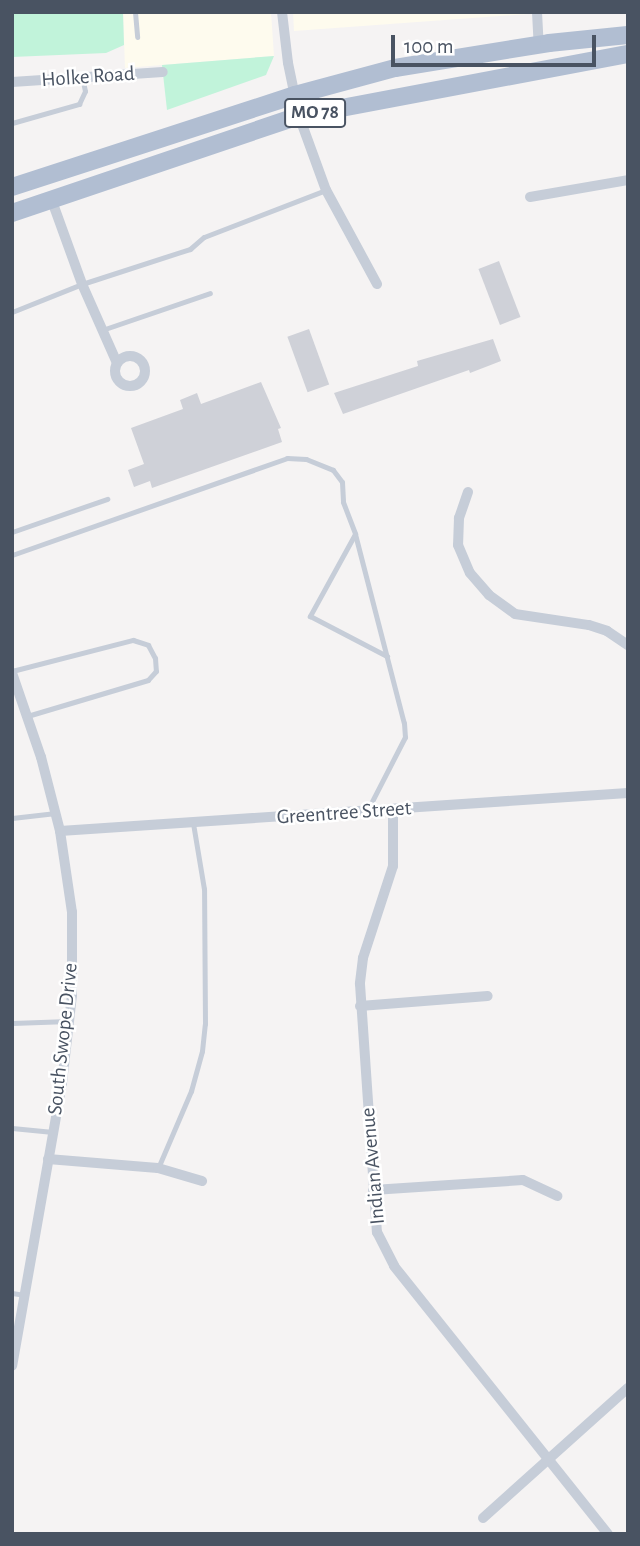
<!DOCTYPE html>
<style>
body{margin:0}
#map{position:relative;width:640px;height:1546px;overflow:hidden;background:#f5f3f3;font-family:"Alegreya Sans",sans-serif}
div>[style]{position:absolute}
.commercial>*{inset:0;background:#fefbee}
.green>*{inset:0;background:#c1f3da}
.building>*{inset:0;background:#cfd1d8;transform-origin:0 0}
.lane>*{height:5px;margin:-2.5px;padding:0 2.5px;transform-origin:2.5px;border-radius:2.5px;background:#c6cdd8}
.street>*{height:10px;margin:-5px;padding:0 5px;transform-origin:5px;border-radius:5px;background:#c6cdd8}
.street>.ring{margin:-5px;padding:0;box-sizing:content-box;background:none;border:10px solid #c6cdd8;border-radius:50%}
.primary>*{height:18px;margin:-9px;padding:0 9px;transform-origin:9px;border-radius:9px;background:#b1bed2}
span{translate:-50% -50%;white-space:nowrap;text-align:center;line-height:1.15;-webkit-text-stroke:5px #fff;paint-order:stroke}
.shield-label span{padding:2px 5px;background:#fff;border:2px solid;border-radius:5px;-webkit-text-stroke-width:0}
.shield-label{font-size:19px;color:#495362;font-weight:700}
.street-label{font-size:21px;color:#495362}
.frame{position:absolute;inset:0;border:14px solid #495362;pointer-events:none}
.scale{position:absolute;left:391px;top:35px;width:205px;height:32px;box-sizing:border-box;border:4px solid #495362;border-top:0;padding-left:9px;font-size:21px;line-height:24px;white-space:nowrap;color:#495362;-webkit-text-stroke:5px #fff;paint-order:stroke}
</style>
<div id="map">
<div class="commercial">
<i style="clip-path:polygon(123px 12px,271px 12px,274px 56px,125px 68px)"></i>
<i style="clip-path:polygon(293px 12px,529px 12px,529px 14px,294px 31px)"></i>
</div>
<div class="green">
<i style="clip-path:polygon(12px 12px,123px 12px,124px 45px,106px 53px,12px 57px)"></i>
<i style="clip-path:polygon(274px 56px,266px 75px,167px 110px,162px 65px)"></i>
</div>
<div class="building">
<i style="left:499px;top:261px;width:60px;height:22px;rotate:69deg"></i>
<i style="left:309px;top:329px;width:59px;height:23px;rotate:70deg"></i>
<i style="clip-path:polygon(493px 339px,501px 361px,470px 373px,469px 370px,343px 414px,334px 393px,418px 366px,417px 361px)"></i>
<i style="clip-path:polygon(261px 382px,281px 428px,278px 429px,282px 442px,152px 488px,150px 481px,134px 487px,128px 470px,144px 464px,131px 428px,183px 409px,180px 400px,197px 393px,201px 404px)"></i>
</div>
<div class="lane">
<i style="left:135px;top:12px;width:25px;rotate:85deg"></i>
<i style="left:12px;top:123px;width:70px;rotate:-15.8deg"></i>
<i style="left:79px;top:104px;width:14px;rotate:-65deg"></i>
<i style="left:85px;top:91px;width:14px;rotate:-102deg"></i>
<i style="left:12px;top:312px;width:75px;rotate:-21.8deg"></i>
<i style="left:82px;top:284px;width:114px;rotate:-18deg"></i>
<i style="left:190px;top:249px;width:18px;rotate:-41deg"></i>
<i style="left:204px;top:237px;width:131px;rotate:-21.1deg"></i>
<i style="left:102px;top:330px;width:114px;rotate:-18.9deg"></i>
<i style="left:12px;top:532px;width:101px;rotate:-19.2deg"></i>
<i style="left:355px;top:534px;width:94px;rotate:118.8deg"></i>
<i style="left:310px;top:616px;width:87px;rotate:27.5deg"></i>
<i style="left:12px;top:555px;width:292px;rotate:-19.4deg"></i>
<i style="left:287px;top:458px;width:19px;rotate:3deg"></i>
<i style="left:306px;top:459px;width:29px;rotate:22deg"></i>
<i style="left:333px;top:470px;width:15px;rotate:53deg"></i>
<i style="left:342px;top:482px;width:20px;rotate:87deg"></i>
<i style="left:343px;top:502px;width:34px;rotate:69deg"></i>
<i style="left:355px;top:534px;width:195px;rotate:75.5deg"></i>
<i style="left:404px;top:723px;width:14px;rotate:86deg"></i>
<i style="left:405px;top:737px;width:83px;rotate:117.2deg"></i>
<i style="left:12px;top:671px;width:125px;rotate:-14.4deg"></i>
<i style="left:133px;top:640px;width:16px;rotate:18deg"></i>
<i style="left:148px;top:645px;width:15px;rotate:62deg"></i>
<i style="left:155px;top:658px;width:13px;rotate:86deg"></i>
<i style="left:156px;top:671px;width:12px;rotate:132deg"></i>
<i style="left:148px;top:680px;width:126px;rotate:163.4deg"></i>
<i style="left:12px;top:818px;width:44px;rotate:-6.5deg"></i>
<i style="left:12px;top:1023px;width:57px;rotate:-2deg"></i>
<i style="left:12px;top:1128px;width:41px;rotate:5.6deg"></i>
<i style="left:158px;top:1168px;width:84px;rotate:-66.8deg"></i>
<i style="left:191px;top:1091px;width:41px;rotate:-74.6deg"></i>
<i style="left:202px;top:1051px;width:27px;rotate:-84deg"></i>
<i style="left:205px;top:1024px;width:135px;rotate:-90.4deg"></i>
<i style="left:204px;top:889px;width:67px;rotate:-99.5deg"></i>
<i style="left:12px;top:1293px;width:12px;rotate:9deg"></i>
</div>
<div class="street">
<i style="left:282px;top:12px;width:51px;rotate:83.3deg"></i>
<i style="left:288px;top:63px;width:54px;rotate:78.3deg"></i>
<i style="left:299px;top:116px;width:79px;rotate:70deg"></i>
<i style="left:326px;top:190px;width:107px;rotate:61.5deg"></i>
<i style="left:537px;top:12px;width:33px;rotate:87deg"></i>
<i style="left:12px;top:82px;width:151px;rotate:-3.8deg"></i>
<i style="left:530px;top:197px;width:99px;rotate:-9.8deg"></i>
<i style="left:52px;top:201px;width:88px;rotate:70.1deg"></i>
<i style="left:82px;top:284px;width:86px;rotate:66.1deg"></i>
<i class="ring" style="left:115px;top:356px;width:20px;height:20px"></i>
<i style="left:468px;top:492px;width:28px;rotate:109deg"></i>
<i style="left:459px;top:518px;width:27px;rotate:92deg"></i>
<i style="left:458px;top:545px;width:30px;rotate:67deg"></i>
<i style="left:470px;top:573px;width:29px;rotate:49deg"></i>
<i style="left:489px;top:595px;width:32px;rotate:36deg"></i>
<i style="left:515px;top:614px;width:75px;rotate:8.5deg"></i>
<i style="left:589px;top:625px;width:19px;rotate:18deg"></i>
<i style="left:607px;top:631px;width:25px;rotate:34deg"></i>
<i style="left:12px;top:673px;width:89px;rotate:71deg"></i>
<i style="left:41px;top:757px;width:76px;rotate:75.6deg"></i>
<i style="left:60px;top:831px;width:82px;rotate:81.6deg"></i>
<i style="left:72px;top:912px;width:83px;rotate:90deg"></i>
<i style="left:72px;top:995px;width:89px;rotate:96.5deg"></i>
<i style="left:62px;top:1083px;width:287px;rotate:100deg"></i>
<i style="left:393px;top:810px;width:56px;rotate:90deg"></i>
<i style="left:393px;top:866px;width:97px;rotate:108.1deg"></i>
<i style="left:363px;top:958px;width:26px;rotate:97deg"></i>
<i style="left:360px;top:984px;width:249px;rotate:86.1deg"></i>
<i style="left:377px;top:1232px;width:38px;rotate:63deg"></i>
<i style="left:394px;top:1266px;width:343px;rotate:51.4deg"></i>
<i style="left:60px;top:831px;width:569px;rotate:-3.83deg"></i>
<i style="left:360px;top:1006px;width:128px;rotate:-4.5deg"></i>
<i style="left:48px;top:1159px;width:110px;rotate:4.7deg"></i>
<i style="left:158px;top:1168px;width:46px;rotate:16.5deg"></i>
<i style="left:373px;top:1190px;width:150px;rotate:-3.8deg"></i>
<i style="left:523px;top:1180px;width:38px;rotate:25deg"></i>
<i style="left:483px;top:1518px;width:195px;rotate:-41.9deg"></i>
</div>
<div class="primary">
<i style="left:12px;top:187px;width:298px;rotate:-18deg"></i>
<i style="left:295px;top:95px;width:104px;rotate:-15.1deg"></i>
<i style="left:395px;top:68px;width:156px;rotate:-9.2deg"></i>
<i style="left:549px;top:43px;width:79px;rotate:-5.8deg"></i>
<i style="left:12px;top:213px;width:303px;rotate:-18.7deg"></i>
<i style="left:299px;top:116px;width:335px;rotate:-10.7deg"></i>
</div>
<div class="shield-label">
<span style="left:315px;top:113px">MO 78</span>
</div>
<div class="street-label">
<span style="left:88px;top:77px;rotate:-4deg">Holke Road</span>
<span style="left:344px;top:813px;rotate:-4deg">Greentree Street</span>
<span style="left:63px;top:1039px;rotate:-84deg">South Swope Drive</span>
<span style="left:373px;top:1166px;rotate:-95deg">Indian Avenue</span>
</div>
<div class="frame"></div>
<div class="scale">100 m</div>
</div>
